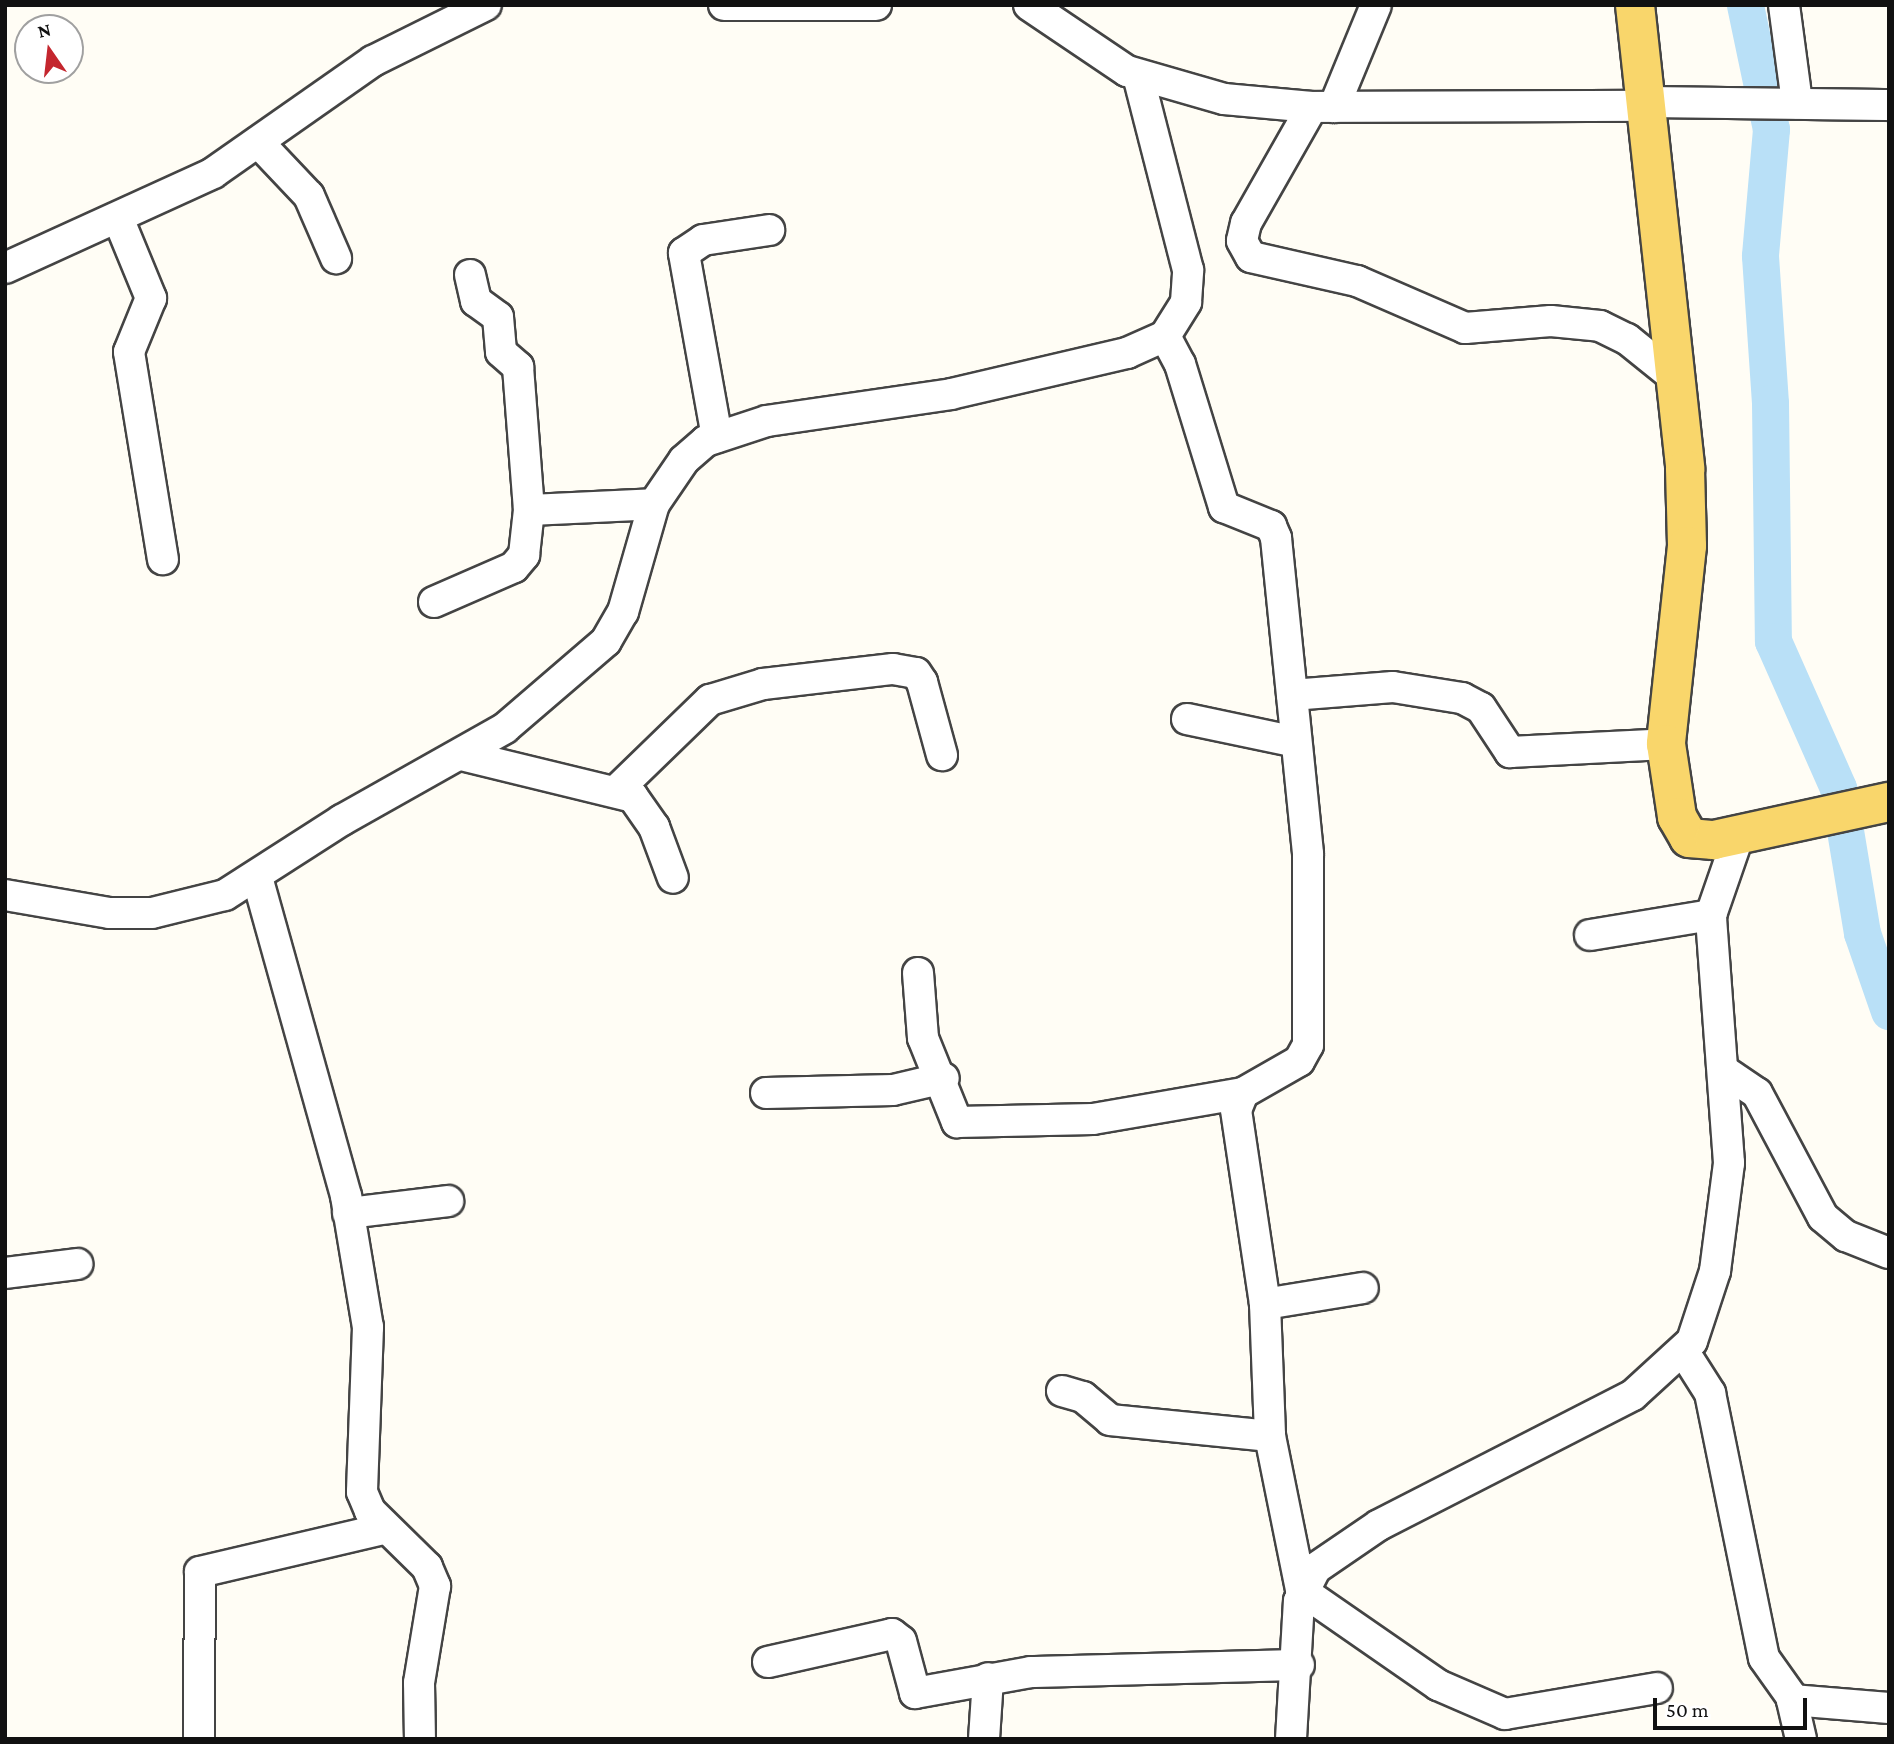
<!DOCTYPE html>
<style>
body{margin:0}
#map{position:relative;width:1894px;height:1744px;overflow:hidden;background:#fffdf5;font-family:"Crimson Pro",serif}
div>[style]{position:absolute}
.river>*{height:37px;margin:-18.5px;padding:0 18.5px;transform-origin:18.5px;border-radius:18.5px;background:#b9e0f7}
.roads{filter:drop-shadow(2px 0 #444) drop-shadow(-2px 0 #444) drop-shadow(0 2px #444) drop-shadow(0 -2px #444)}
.minor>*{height:30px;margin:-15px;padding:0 15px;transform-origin:15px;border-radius:15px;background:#fff}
.major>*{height:38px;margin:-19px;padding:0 19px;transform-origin:19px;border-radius:19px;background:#f9d66b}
span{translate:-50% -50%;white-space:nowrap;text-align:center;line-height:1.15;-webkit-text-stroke:7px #fff;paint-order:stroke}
.frame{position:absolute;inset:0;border:7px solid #111;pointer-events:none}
.north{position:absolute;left:14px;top:14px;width:70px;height:70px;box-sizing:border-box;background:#fff;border:2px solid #a0a0a0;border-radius:50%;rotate:346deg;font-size:19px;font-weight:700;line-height:28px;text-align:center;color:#111}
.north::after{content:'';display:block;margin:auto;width:24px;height:32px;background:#c4262e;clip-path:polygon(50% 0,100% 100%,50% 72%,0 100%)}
.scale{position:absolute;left:1653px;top:1698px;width:154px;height:32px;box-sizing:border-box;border:4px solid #111;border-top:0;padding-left:9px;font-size:21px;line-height:24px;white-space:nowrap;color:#111;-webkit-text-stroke:5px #fff;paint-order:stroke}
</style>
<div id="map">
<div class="river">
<i style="left:1745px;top:5px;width:127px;rotate:78.2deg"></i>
<i style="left:1771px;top:129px;width:127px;rotate:95deg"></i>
<i style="left:1760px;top:256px;width:147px;rotate:86.1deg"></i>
<i style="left:1770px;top:403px;width:238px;rotate:89.3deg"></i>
<i style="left:1773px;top:641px;width:161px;rotate:66.1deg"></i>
<i style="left:1838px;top:788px;width:147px;rotate:80.6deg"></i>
<i style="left:1862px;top:933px;width:83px;rotate:70.9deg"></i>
</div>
<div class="roads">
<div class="minor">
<i style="left:724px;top:5px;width:152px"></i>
<i style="left:1029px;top:5px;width:118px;rotate:34deg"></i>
<i style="left:1127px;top:71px;width:101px;rotate:16.1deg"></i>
<i style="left:1224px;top:99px;width:88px;rotate:5.2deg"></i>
<i style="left:1312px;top:107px;width:333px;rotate:-0.2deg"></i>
<i style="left:1784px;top:5px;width:99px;rotate:82.4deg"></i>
<i style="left:1644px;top:102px;width:245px;rotate:0.7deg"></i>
<i style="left:1312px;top:107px;width:133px;rotate:119.6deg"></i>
<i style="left:1246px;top:223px;width:18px;rotate:103deg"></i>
<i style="left:1242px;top:241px;width:18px;rotate:61deg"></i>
<i style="left:1251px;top:257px;width:109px;rotate:12.8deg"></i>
<i style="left:1357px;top:281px;width:118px;rotate:23.5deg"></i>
<i style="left:1465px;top:328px;width:86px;rotate:-4.7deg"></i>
<i style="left:1551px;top:321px;width:49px;rotate:5.8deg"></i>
<i style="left:1600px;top:326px;width:30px;rotate:26deg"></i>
<i style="left:1627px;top:339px;width:67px;rotate:38.9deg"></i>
<i style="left:1334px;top:107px;width:110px;rotate:-67.6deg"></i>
<i style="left:258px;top:142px;width:74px;rotate:46.6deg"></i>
<i style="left:309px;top:196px;width:68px;rotate:66.5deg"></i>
<i style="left:118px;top:218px;width:87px;rotate:67.6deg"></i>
<i style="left:151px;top:298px;width:58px;rotate:112.2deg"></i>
<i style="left:129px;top:352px;width:210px;rotate:80.7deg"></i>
<i style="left:5px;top:268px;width:229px;rotate:-24.5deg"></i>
<i style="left:213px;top:173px;width:195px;rotate:-35deg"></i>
<i style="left:373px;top:61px;width:126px;rotate:-26.4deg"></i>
<i style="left:470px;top:275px;width:27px;rotate:77deg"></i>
<i style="left:476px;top:301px;width:27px;rotate:36deg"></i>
<i style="left:498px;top:317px;width:35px;rotate:85deg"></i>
<i style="left:501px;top:352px;width:23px;rotate:41deg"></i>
<i style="left:518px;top:367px;width:143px;rotate:85.6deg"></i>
<i style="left:529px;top:510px;width:125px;rotate:-2.7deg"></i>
<i style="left:1165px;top:336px;width:32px;rotate:62deg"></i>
<i style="left:1180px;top:364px;width:150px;rotate:72.9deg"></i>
<i style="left:1224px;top:507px;width:51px;rotate:22deg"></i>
<i style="left:1271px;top:526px;width:13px;rotate:67deg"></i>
<i style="left:1276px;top:538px;width:318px;rotate:84.2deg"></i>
<i style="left:1308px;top:854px;width:191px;rotate:90deg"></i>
<i style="left:1308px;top:1045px;width:18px;rotate:119deg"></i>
<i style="left:1299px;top:1061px;width:64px;rotate:150.3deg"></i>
<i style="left:1243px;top:1093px;width:18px;rotate:112deg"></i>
<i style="left:1236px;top:1110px;width:196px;rotate:81.5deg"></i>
<i style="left:1265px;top:1304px;width:132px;rotate:87.8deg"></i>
<i style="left:1270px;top:1436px;width:157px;rotate:78.6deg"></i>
<i style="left:1301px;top:1590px;width:167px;rotate:34.7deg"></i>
<i style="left:1438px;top:1685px;width:73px;rotate:23.4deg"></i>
<i style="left:1505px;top:1714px;width:154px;rotate:-9.7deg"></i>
<i style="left:717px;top:437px;width:187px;rotate:-100.2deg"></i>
<i style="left:684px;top:253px;width:23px;rotate:-34deg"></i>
<i style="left:703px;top:240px;width:67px;rotate:-8.6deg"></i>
<i style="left:434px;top:602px;width:87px;rotate:-23.6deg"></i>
<i style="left:514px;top:567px;width:16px;rotate:-50deg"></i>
<i style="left:524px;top:555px;width:45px;rotate:-83.7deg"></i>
<i style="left:1292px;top:695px;width:101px;rotate:-4.5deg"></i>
<i style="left:1393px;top:687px;width:70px;rotate:9.1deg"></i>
<i style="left:1462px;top:698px;width:21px;rotate:28deg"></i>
<i style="left:1481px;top:708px;width:53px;rotate:56.6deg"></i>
<i style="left:1510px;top:752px;width:156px;rotate:-2.9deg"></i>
<i style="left:1187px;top:719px;width:111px;rotate:11.9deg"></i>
<i style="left:461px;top:755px;width:177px;rotate:13.7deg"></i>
<i style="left:633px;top:797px;width:37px;rotate:55deg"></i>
<i style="left:654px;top:827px;width:54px;rotate:69.6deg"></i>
<i style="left:616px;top:791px;width:131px;rotate:-44.1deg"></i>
<i style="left:710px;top:700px;width:55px;rotate:-16.8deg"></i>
<i style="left:763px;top:684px;width:131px;rotate:-6.6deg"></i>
<i style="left:893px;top:669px;width:23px;rotate:10deg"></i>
<i style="left:916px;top:673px;width:11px;rotate:56deg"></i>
<i style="left:922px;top:682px;width:76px;rotate:74.7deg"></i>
<i style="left:257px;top:877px;width:331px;rotate:74.4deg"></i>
<i style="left:346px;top:1196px;width:133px;rotate:80.5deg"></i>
<i style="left:368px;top:1327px;width:165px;rotate:92.1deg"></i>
<i style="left:362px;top:1492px;width:21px;rotate:67deg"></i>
<i style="left:370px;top:1511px;width:80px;rotate:44.5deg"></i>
<i style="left:427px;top:1567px;width:21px;rotate:67deg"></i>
<i style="left:435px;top:1586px;width:98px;rotate:99.4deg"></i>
<i style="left:419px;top:1683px;width:56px;rotate:89deg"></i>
<i style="left:5px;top:895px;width:106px;rotate:9.8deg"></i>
<i style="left:109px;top:913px;width:43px"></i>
<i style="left:152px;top:913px;width:75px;rotate:-13.9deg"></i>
<i style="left:225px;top:895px;width:139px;rotate:-32.7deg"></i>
<i style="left:342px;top:820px;width:187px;rotate:-29.4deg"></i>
<i style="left:505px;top:728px;width:133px;rotate:-40.7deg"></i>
<i style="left:606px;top:641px;width:34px;rotate:-60deg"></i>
<i style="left:623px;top:612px;width:112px;rotate:-74deg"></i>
<i style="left:654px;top:504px;width:53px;rotate:-55.7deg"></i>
<i style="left:684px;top:460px;width:29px;rotate:-41deg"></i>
<i style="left:706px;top:441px;width:64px;rotate:-18.2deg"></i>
<i style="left:767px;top:421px;width:186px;rotate:-8.3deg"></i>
<i style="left:951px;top:394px;width:181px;rotate:-13.1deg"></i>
<i style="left:1127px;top:353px;width:42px;rotate:-24.1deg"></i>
<i style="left:1165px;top:336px;width:40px;rotate:-58deg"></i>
<i style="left:1186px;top:302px;width:32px;rotate:-86deg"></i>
<i style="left:1188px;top:270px;width:201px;rotate:-104.4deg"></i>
<i style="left:1590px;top:935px;width:123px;rotate:-9.4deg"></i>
<i style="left:918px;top:973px;width:65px;rotate:85.6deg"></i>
<i style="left:923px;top:1038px;width:91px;rotate:68deg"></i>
<i style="left:957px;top:1122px;width:136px;rotate:-1.3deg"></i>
<i style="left:1093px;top:1119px;width:152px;rotate:-9.8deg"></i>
<i style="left:1727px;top:1073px;width:36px;rotate:34deg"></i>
<i style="left:1757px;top:1093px;width:140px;rotate:62deg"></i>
<i style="left:1823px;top:1217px;width:30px;rotate:40deg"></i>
<i style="left:1846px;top:1236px;width:46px;rotate:21.6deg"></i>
<i style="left:766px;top:1093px;width:127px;rotate:-1.4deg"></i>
<i style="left:893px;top:1090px;width:52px;rotate:-13.2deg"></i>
<i style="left:348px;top:1213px;width:101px;rotate:-6.8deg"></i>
<i style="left:5px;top:1273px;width:73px;rotate:-7.1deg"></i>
<i style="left:1265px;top:1304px;width:99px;rotate:-9.3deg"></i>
<i style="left:1684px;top:1352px;width:49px;rotate:57.6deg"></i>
<i style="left:1710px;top:1393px;width:270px;rotate:78.5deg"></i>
<i style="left:1764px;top:1658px;width:47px;rotate:54.6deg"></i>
<i style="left:1791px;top:1696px;width:44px;rotate:76.9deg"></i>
<i style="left:1062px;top:1391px;width:22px;rotate:16deg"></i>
<i style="left:1083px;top:1397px;width:35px;rotate:40deg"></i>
<i style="left:1110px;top:1420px;width:161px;rotate:5.7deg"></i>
<i style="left:768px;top:1662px;width:127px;rotate:-12.7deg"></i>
<i style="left:892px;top:1634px;width:11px;rotate:38deg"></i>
<i style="left:901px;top:1641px;width:54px;rotate:74.9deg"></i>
<i style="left:915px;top:1693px;width:118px;rotate:-10.3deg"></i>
<i style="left:1031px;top:1672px;width:268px;rotate:-1.5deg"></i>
<i style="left:1792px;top:1700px;width:97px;rotate:4.7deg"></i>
<i style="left:199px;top:1739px;width:167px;rotate:-89.7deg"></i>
<i style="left:200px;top:1572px;width:189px;rotate:-13.2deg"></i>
<i style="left:984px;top:1739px;width:61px;rotate:-86.2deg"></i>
<i style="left:1291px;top:1739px;width:138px;rotate:-86.7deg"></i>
<i style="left:1299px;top:1601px;width:37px;rotate:-63deg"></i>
<i style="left:1316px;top:1568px;width:76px;rotate:-34.3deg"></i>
<i style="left:1379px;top:1525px;width:285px;rotate:-27.1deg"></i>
<i style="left:1633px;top:1395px;width:80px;rotate:-42.5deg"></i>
<i style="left:1692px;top:1341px;width:74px;rotate:-71.8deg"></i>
<i style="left:1715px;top:1271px;width:109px;rotate:-82.6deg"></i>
<i style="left:1729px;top:1163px;width:249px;rotate:-94.2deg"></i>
<i style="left:1711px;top:915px;width:83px;rotate:-70.9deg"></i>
</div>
<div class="major">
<i style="left:1635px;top:5px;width:467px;rotate:83.8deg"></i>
<i style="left:1685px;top:469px;width:77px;rotate:88.5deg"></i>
<i style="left:1687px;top:546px;width:199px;rotate:96.1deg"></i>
<i style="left:1666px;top:744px;width:74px;rotate:81.4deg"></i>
<i style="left:1677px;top:817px;width:24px;rotate:60deg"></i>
<i style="left:1689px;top:838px;width:25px;rotate:5deg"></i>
<i style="left:1714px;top:840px;width:179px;rotate:-12.3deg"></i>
</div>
</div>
<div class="frame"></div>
<div class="north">N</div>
<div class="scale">50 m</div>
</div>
